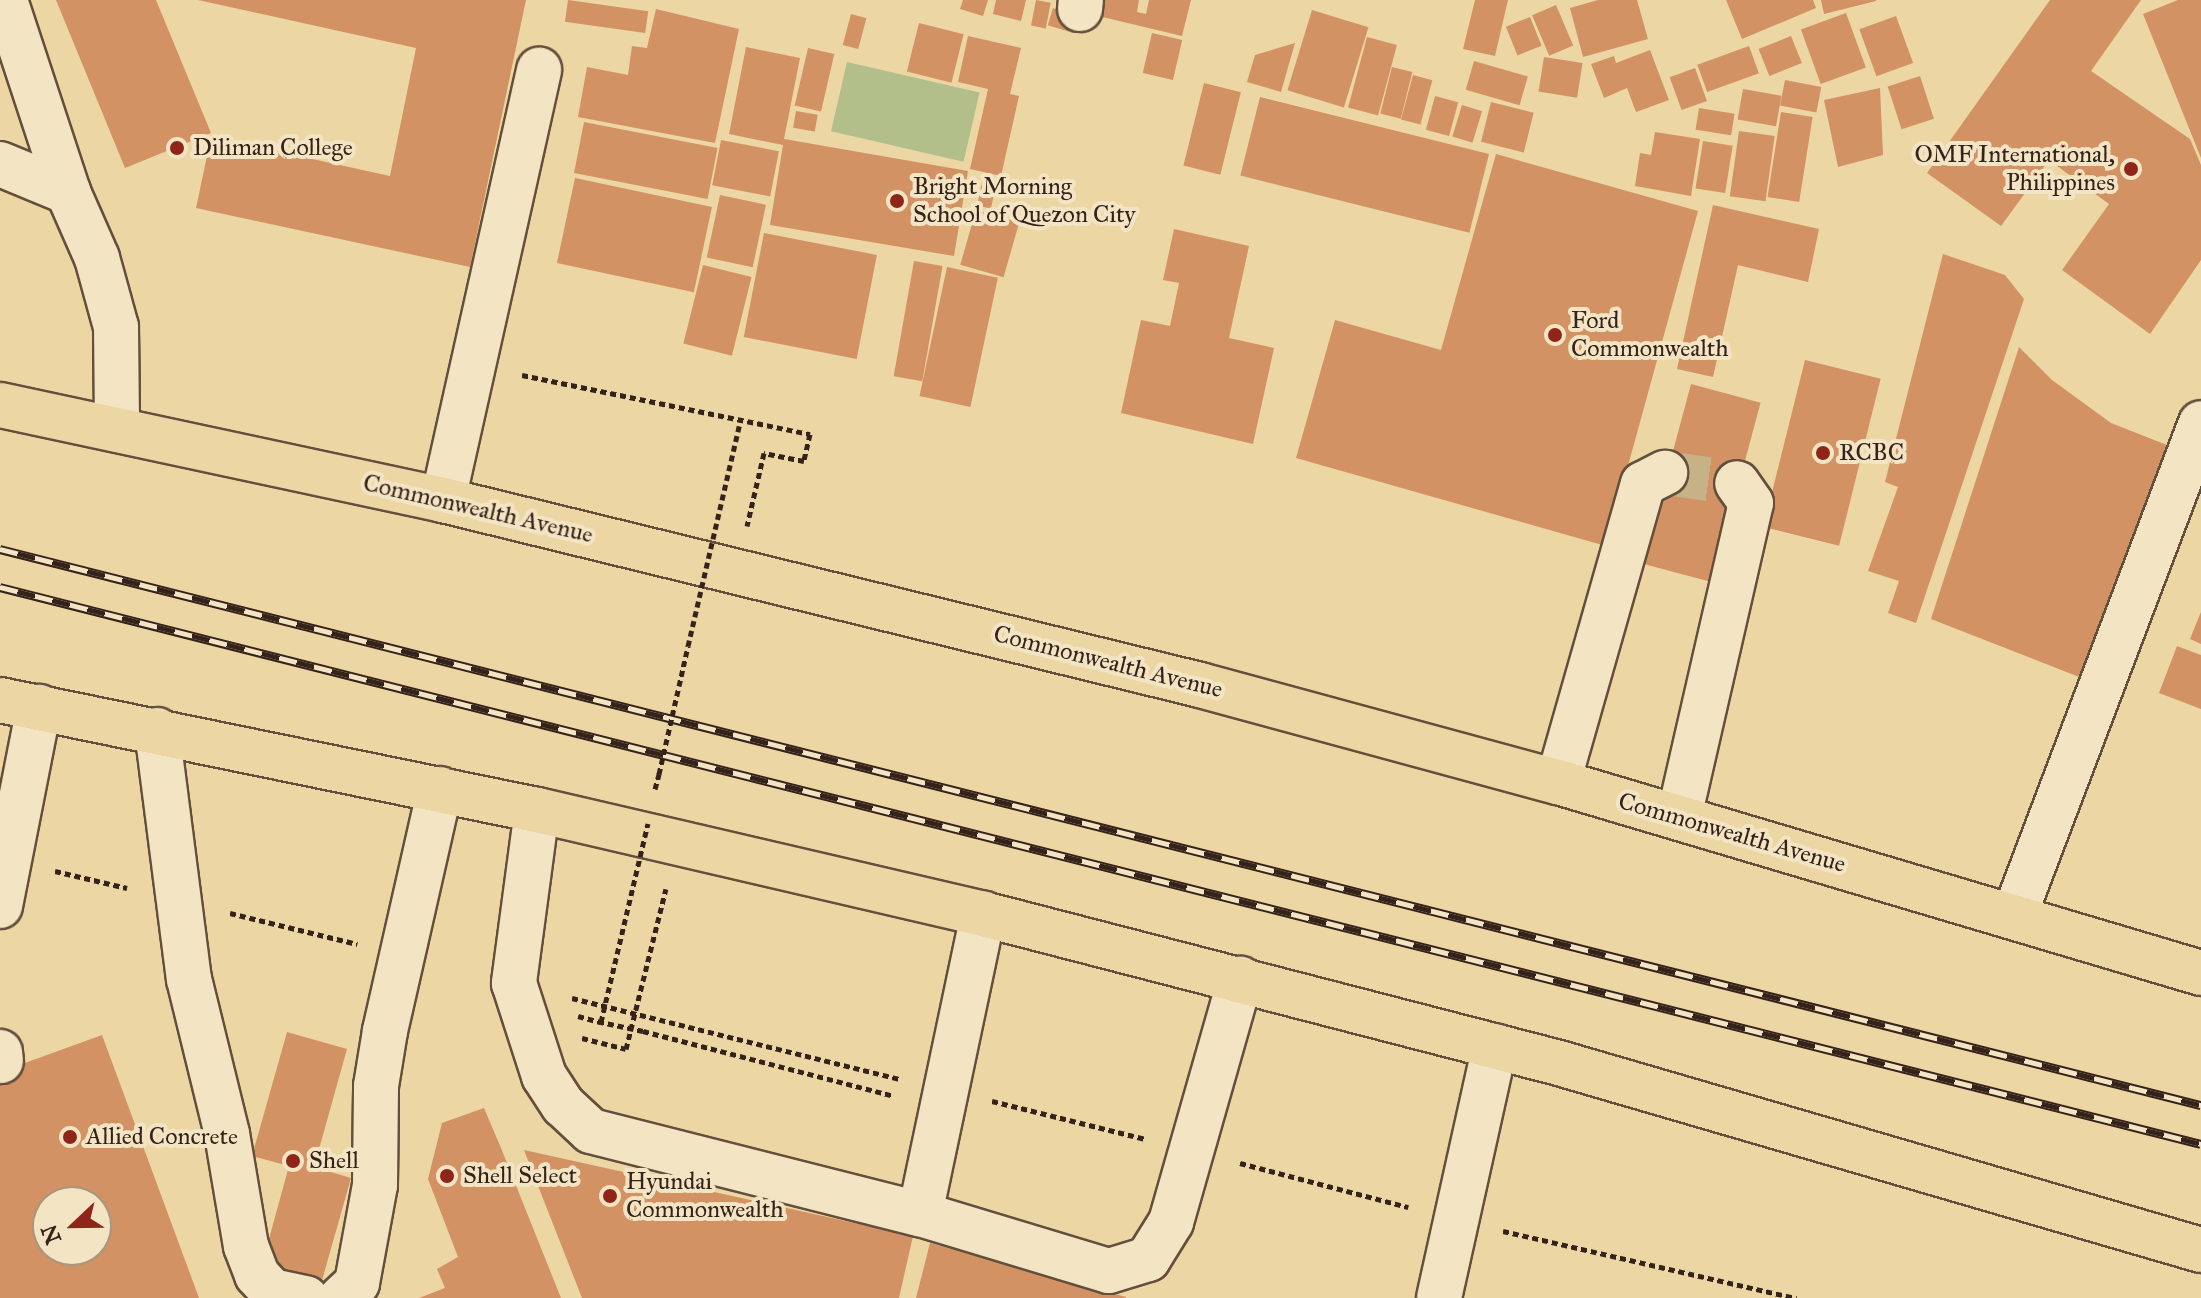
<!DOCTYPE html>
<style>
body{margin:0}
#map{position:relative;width:2201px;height:1298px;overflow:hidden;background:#ecd6a4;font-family:"IM FELL Great Primer",serif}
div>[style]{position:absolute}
.green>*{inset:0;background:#b2bf8a;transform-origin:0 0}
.building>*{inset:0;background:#d29263;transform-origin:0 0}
.minor-tunnel>*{height:44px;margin-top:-22px;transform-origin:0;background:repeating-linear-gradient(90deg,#c7b288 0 44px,transparent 0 66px)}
.path>*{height:5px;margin-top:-2.5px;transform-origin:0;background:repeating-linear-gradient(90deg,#35221a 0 6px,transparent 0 10px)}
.roads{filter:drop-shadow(2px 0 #634f3c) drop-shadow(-2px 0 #634f3c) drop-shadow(0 2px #634f3c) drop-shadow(0 -2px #634f3c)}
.minor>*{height:44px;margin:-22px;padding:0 22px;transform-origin:22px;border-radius:22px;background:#f3e4c4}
.major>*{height:44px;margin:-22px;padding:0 22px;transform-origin:22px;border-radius:22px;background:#ecd6a4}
.rail>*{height:9px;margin-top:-4.5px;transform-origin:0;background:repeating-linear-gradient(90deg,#f3e4c4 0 18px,#35221a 0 36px);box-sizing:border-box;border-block:2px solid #35221a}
.path-bridge>*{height:5px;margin-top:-2.5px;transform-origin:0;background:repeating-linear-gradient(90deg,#35221a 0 6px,transparent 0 10px)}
.dots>*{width:22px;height:22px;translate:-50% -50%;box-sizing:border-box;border:4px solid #f3e4c4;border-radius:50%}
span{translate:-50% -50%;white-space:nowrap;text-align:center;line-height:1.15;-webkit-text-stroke:8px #f3e4c4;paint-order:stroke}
.poi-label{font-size:24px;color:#35221a}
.left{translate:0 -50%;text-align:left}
.right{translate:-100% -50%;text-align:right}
.street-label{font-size:24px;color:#35221a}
.north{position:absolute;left:32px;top:1186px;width:80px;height:80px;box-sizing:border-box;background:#f3e4c4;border:2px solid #a79680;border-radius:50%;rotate:248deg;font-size:22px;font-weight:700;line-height:32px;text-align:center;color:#35221a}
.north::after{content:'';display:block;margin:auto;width:28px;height:36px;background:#8f2418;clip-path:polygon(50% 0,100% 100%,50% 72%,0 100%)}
</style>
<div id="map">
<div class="green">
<i style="left:847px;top:62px;width:136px;height:71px;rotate:13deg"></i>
</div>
<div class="building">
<i style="clip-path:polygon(56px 0,156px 0,211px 133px,125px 168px)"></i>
<i style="clip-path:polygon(198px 0,526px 0,470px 267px,196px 208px,211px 137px,390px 176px,416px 48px)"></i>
<i style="left:568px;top:0;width:81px;height:22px;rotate:8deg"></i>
<i style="clip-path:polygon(963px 0,988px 0,983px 16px,960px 9px)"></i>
<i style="clip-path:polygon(996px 0,1026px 0,1021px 21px,993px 14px)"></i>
<i style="left:1036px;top:0;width:15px;height:26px;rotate:11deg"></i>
<i style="clip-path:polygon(1097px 0,1139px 0,1137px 12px,1146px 14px,1149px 0,1191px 0,1182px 36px,1094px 15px)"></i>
<i style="clip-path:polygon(1475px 0,1508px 0,1495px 56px,1463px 49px)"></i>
<i style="clip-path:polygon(1598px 0,1637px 0,1648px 39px,1583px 57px,1570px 8px)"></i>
<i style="clip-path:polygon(1726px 0,1813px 0,1816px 8px,1742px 39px)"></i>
<i style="clip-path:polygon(1821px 0,1876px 0,1876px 1px,1824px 14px)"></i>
<i style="clip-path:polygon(2050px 0,2141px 0,2091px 71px,2190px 139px,2201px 165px,2201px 260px,2150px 334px,2062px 270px,2109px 204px,2049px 160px,2001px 226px,1927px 173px)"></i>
<i style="clip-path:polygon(2178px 0,2201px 0,2201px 158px,2143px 14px)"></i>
<i style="left:1556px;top:5px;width:44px;height:26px;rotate:67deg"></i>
<i style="left:1053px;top:8px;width:27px;height:18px;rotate:17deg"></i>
<i style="clip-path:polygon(656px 9px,739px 29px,715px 143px,578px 117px,587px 67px,628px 75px,632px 46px,647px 48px)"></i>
<i style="left:1312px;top:10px;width:59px;height:84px;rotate:17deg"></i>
<i style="left:1846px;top:13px;width:58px;height:48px;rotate:70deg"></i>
<i style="left:851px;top:14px;width:16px;height:32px;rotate:15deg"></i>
<i style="left:1896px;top:16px;width:50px;height:39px;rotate:70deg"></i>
<i style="left:1530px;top:17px;width:31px;height:26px;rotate:68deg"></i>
<i style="left:919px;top:23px;width:46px;height:50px;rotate:14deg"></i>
<i style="left:1152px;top:33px;width:31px;height:41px;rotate:13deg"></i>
<i style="clip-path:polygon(968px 36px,1021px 48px,1010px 94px,1019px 96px,1001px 176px,970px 169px,988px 89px,958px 82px)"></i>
<i style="left:1791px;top:36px;width:29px;height:35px;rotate:68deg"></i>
<i style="left:1367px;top:37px;width:31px;height:73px;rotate:15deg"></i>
<i style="clip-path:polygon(1295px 43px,1281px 92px,1247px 82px,1255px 55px)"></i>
<i style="left:1749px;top:46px;width:29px;height:55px;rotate:70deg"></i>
<i style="clip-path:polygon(746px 47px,800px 58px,784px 139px,968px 171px,954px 256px,770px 225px,783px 145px,729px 134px)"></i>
<i style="left:808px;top:48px;width:27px;height:59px;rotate:13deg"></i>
<i style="clip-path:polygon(1650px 50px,1669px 100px,1636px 112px,1627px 88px,1604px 98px,1591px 64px,1614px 56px,1616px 63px)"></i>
<i style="left:1544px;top:57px;width:39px;height:35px;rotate:9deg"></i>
<i style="left:1474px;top:61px;width:56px;height:30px;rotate:16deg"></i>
<i style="left:1392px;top:67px;width:21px;height:48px;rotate:14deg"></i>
<i style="left:1695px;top:68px;width:35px;height:27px;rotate:70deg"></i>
<i style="left:1413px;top:75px;width:20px;height:46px;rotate:15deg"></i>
<i style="left:1920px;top:76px;width:45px;height:34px;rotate:72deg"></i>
<i style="left:1785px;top:80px;width:37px;height:26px;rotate:11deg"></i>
<i style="left:1204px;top:83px;width:38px;height:85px;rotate:14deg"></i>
<i style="clip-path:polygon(1880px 88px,1883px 155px,1838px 167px,1824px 100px)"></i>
<i style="left:1743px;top:89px;width:39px;height:31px;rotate:10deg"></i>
<i style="left:1435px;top:96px;width:24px;height:35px;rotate:15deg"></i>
<i style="left:1260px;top:97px;width:236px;height:81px;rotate:14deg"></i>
<i style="left:1491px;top:102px;width:44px;height:41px;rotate:14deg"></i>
<i style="left:1462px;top:105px;width:21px;height:33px;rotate:17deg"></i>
<i style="left:1699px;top:108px;width:36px;height:22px;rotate:9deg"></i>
<i style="left:796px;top:111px;width:22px;height:17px;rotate:10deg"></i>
<i style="left:1781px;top:112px;width:32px;height:86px;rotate:9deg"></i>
<i style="left:584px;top:122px;width:136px;height:52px;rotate:11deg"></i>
<i style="left:1739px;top:131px;width:36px;height:66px;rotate:8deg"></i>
<i style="clip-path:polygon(1655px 132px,1700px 139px,1691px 196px,1635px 186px,1640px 153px,1651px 155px)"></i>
<i style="left:721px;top:140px;width:59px;height:46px;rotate:11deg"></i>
<i style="left:1703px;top:141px;width:30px;height:48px;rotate:9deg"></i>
<i style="clip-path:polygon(1496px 154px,1698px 211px,1606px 546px,1296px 458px,1335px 320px,1441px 350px)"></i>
<i style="left:575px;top:178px;width:140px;height:87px;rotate:12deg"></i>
<i style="left:982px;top:183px;width:14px;height:23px;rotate:12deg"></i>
<i style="left:720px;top:195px;width:47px;height:64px;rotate:12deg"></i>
<i style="clip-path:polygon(1713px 205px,1819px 229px,1808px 282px,1738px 265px,1713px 377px,1677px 369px)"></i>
<i style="left:976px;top:210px;width:45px;height:57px;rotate:16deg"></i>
<i style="clip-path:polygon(1174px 229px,1249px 246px,1229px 338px,1274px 348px,1253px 444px,1121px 413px,1141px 320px,1170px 326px,1179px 283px,1163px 280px)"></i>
<i style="left:764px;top:233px;width:115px;height:106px;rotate:11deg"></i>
<i style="clip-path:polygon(1943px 254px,2005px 275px,2024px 299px,1916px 623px,1888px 613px,1899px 581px,1868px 571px,1898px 487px,1885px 482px)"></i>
<i style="left:914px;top:261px;width:29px;height:117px;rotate:10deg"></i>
<i style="left:703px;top:265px;width:50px;height:81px;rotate:14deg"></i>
<i style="left:947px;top:267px;width:52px;height:132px;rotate:12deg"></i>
<i style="clip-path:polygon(2019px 347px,2052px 380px,2111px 423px,2172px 447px,2097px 684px,1931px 619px)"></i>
<i style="left:1805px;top:360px;width:78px;height:172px;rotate:14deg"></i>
<i style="left:1691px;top:384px;width:72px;height:186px;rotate:15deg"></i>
<i style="clip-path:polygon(2201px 612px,2201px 644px,2190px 639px)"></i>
<i style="clip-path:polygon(2177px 646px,2201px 655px,2201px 709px,2159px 693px)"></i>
<i style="clip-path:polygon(287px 1032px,347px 1049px,314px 1167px,351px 1178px,321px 1284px,261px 1268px,289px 1166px,252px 1156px)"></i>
<i style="clip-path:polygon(evenodd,102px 1035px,199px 1298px,0 1298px,0 1072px,102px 1035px,48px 1202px,96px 1202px,96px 1250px,48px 1250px,48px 1202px)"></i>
<i style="clip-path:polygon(484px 1108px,501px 1148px,561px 1298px,419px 1298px,445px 1288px,437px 1269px,458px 1257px,428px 1179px,442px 1123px)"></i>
<i style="clip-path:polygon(524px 1150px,913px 1236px,899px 1298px,582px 1298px)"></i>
<i style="clip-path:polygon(930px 1243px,1126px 1297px,1126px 1298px,916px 1298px)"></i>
</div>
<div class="minor-tunnel">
<i style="left:1665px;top:473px;width:73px;rotate:7.9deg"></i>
</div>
<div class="path">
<i style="left:522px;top:375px;width:294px;rotate:11.6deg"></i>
<i style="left:810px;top:434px;width:28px;rotate:103deg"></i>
<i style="left:804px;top:461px;width:41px;rotate:-168.7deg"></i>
<i style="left:764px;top:453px;width:75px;rotate:103.1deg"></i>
<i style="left:679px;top:686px;width:41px;rotate:-77.3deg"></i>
<i style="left:655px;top:789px;width:16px;rotate:-75deg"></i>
<i style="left:55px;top:871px;width:74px;rotate:13.3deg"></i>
<i style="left:230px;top:913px;width:131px;rotate:13.7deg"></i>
<i style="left:572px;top:998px;width:338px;rotate:13.9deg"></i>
<i style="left:578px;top:1016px;width:24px;rotate:15deg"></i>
<i style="left:643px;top:1031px;width:259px;rotate:14.5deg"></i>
<i style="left:582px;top:1038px;width:45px;rotate:14deg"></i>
<i style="left:626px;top:1049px;width:165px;rotate:-76deg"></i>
<i style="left:992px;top:1101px;width:158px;rotate:13.9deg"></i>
<i style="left:1240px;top:1163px;width:174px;rotate:14.7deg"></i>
<i style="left:1503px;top:1231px;width:301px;rotate:12.9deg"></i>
</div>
<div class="roads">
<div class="minor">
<i style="left:5px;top:0;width:202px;rotate:71.8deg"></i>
<i style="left:1080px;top:9px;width:9px;rotate:-84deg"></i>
<i style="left:0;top:164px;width:74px;rotate:22.4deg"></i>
<i style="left:68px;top:192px;width:72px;rotate:66.3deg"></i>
<i style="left:97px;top:258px;width:72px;rotate:74.6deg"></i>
<i style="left:116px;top:327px;width:102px;rotate:89.4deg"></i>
<i style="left:443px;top:500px;width:441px;rotate:-77.4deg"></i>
<i style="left:157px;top:730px;width:251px;rotate:82.7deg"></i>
<i style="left:189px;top:979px;width:160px;rotate:76.2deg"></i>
<i style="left:227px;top:1134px;width:114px;rotate:80.4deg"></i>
<i style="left:246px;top:1246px;width:31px;rotate:69deg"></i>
<i style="left:257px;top:1275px;width:22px;rotate:47deg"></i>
<i style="left:272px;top:1291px;width:35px;rotate:12deg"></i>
<i style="left:1558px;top:782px;width:310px;rotate:-74.1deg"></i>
<i style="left:1643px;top:484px;width:25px;rotate:-27deg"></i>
<i style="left:537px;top:810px;width:175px;rotate:97.6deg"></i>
<i style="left:514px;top:983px;width:98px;rotate:72.1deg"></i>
<i style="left:544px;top:1076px;width:35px;rotate:57deg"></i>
<i style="left:563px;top:1105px;width:38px;rotate:43deg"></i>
<i style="left:591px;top:1131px;width:339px;rotate:14.2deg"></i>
<i style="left:920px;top:1214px;width:197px;rotate:16.8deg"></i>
<i style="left:1109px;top:1271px;width:41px;rotate:-17.1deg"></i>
<i style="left:1148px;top:1259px;width:44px;rotate:-58.1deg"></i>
<i style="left:1171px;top:1222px;width:253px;rotate:-74.1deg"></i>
<i style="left:1679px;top:817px;width:322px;rotate:-77.1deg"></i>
<i style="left:1751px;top:503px;width:24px;rotate:-125deg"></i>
<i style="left:0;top:906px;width:203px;rotate:-78.9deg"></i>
<i style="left:2014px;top:916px;width:527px;rotate:-69.23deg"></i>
<i style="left:0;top:1052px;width:9px;rotate:84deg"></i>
<i style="left:920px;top:1214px;width:307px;rotate:-78.1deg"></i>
<i style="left:341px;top:1298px;width:22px;rotate:-43deg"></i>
<i style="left:357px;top:1283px;width:100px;rotate:-79.6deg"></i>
<i style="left:375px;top:1185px;width:99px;rotate:-89.4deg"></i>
<i style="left:376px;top:1086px;width:56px;rotate:-80.7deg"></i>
<i style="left:385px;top:1031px;width:248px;rotate:-77.2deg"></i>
<i style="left:1439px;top:1298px;width:258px;rotate:-77.5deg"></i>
</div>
<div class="major">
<i style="left:0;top:405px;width:453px;rotate:12.1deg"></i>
<i style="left:443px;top:500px;width:779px;rotate:13.73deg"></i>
<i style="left:1200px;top:685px;width:371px;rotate:15.2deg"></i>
<i style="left:1558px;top:782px;width:671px;rotate:16.54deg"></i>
<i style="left:0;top:700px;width:548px;rotate:11.58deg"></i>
<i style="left:537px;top:810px;width:458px;rotate:13.1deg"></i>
<i style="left:983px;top:914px;width:595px;rotate:14.5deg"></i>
<i style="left:1559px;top:1063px;width:669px;rotate:16.24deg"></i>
</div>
</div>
<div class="rail">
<i style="left:0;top:549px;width:2270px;rotate:14.18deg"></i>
<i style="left:0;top:587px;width:2270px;rotate:14.2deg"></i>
</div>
<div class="path-bridge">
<i style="left:688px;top:646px;width:233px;rotate:-76.9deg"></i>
<i style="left:659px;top:774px;width:90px;rotate:-77.2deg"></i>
<i style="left:643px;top:1031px;width:43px;rotate:-167.9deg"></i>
<i style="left:601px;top:1022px;width:204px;rotate:-76.7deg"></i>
</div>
<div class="dots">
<i style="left:177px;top:148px;background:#8f2418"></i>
<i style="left:2131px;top:169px;background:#8f2418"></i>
<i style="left:897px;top:201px;background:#8f2418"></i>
<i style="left:1555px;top:335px;background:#8f2418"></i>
<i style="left:1823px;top:453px;background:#8f2418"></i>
<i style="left:70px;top:1137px;background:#8f2418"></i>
<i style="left:293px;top:1161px;background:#8f2418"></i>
<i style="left:447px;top:1176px;background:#8f2418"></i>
<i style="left:610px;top:1196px;background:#8f2418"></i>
</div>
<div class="poi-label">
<span class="left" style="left:193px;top:148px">Diliman College</span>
<span class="right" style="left:2115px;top:169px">OMF International,<br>Philippines</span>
<span class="left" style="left:913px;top:201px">Bright Morning<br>School of Quezon City</span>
<span class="left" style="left:1571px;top:335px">Ford<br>Commonwealth</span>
<span class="left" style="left:1839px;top:453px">RCBC</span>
<span class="left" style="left:86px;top:1137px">Allied Concrete</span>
<span class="left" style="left:309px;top:1161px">Shell</span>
<span class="left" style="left:463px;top:1176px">Shell Select</span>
<span class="left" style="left:626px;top:1196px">Hyundai<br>Commonwealth</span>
</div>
<div class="street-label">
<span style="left:478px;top:509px;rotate:13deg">Commonwealth Avenue</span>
<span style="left:1108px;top:662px;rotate:14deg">Commonwealth Avenue</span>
<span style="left:1732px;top:833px;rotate:16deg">Commonwealth Avenue</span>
</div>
<div class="north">N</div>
</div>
